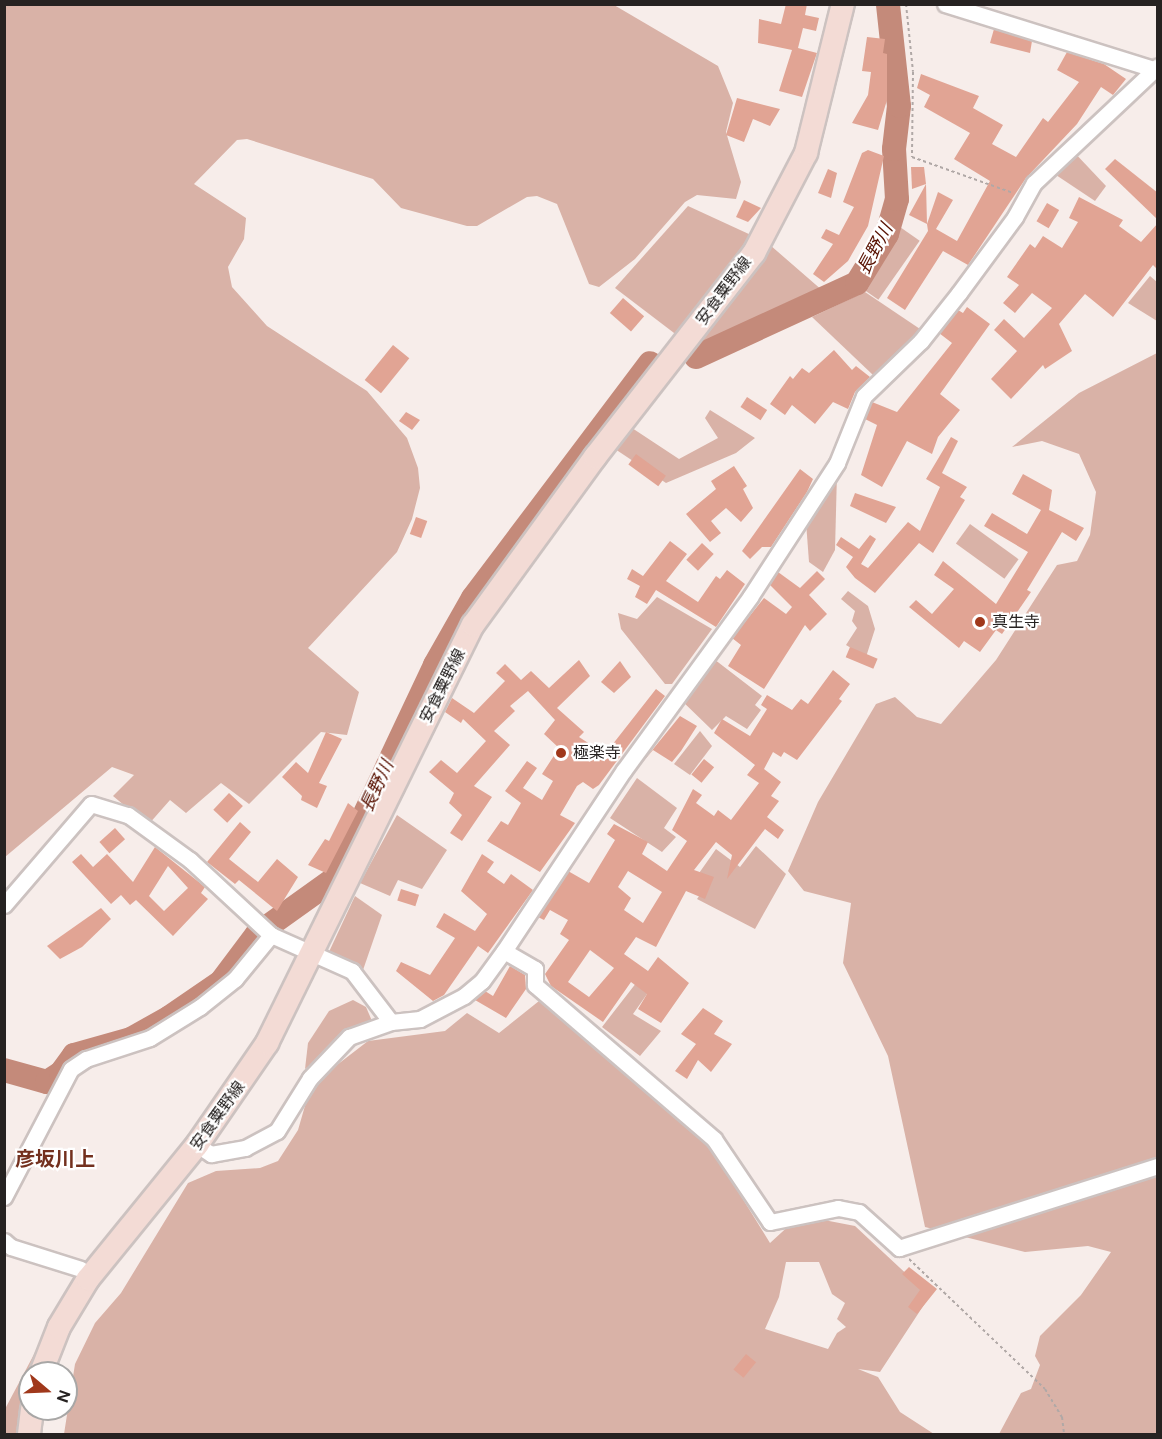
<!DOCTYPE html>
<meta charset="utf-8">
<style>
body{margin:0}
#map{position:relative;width:1162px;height:1439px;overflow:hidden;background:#f7edea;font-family:"DM Sans","Noto Sans JP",sans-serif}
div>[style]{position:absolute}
.green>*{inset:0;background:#d9b2a7;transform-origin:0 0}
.river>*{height:24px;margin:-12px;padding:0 12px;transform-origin:12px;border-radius:12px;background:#c48a7a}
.building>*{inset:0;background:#e1a494;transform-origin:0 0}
.path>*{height:2px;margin-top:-1px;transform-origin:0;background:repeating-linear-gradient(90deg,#b0a8a6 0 3px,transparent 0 6px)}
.roads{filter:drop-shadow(2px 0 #ccc2c0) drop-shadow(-2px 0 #ccc2c0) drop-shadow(0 2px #ccc2c0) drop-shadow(0 -2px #ccc2c0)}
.minor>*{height:15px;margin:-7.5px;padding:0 7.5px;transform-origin:7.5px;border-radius:7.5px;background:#fff}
.secondary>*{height:22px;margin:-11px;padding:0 11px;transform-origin:11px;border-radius:11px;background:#f3dbd5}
.dots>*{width:16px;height:16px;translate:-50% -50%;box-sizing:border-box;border:3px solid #fff;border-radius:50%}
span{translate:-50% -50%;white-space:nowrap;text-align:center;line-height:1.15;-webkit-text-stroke:4.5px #fff;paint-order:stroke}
.street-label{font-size:16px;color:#262221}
.poi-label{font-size:16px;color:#262221}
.left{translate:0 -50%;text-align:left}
.water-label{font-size:18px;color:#581100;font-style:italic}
.quarter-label{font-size:20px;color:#73301e;font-weight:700}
.frame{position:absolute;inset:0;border:6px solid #262221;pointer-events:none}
.north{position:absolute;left:18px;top:1361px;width:60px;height:60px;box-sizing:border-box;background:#fff;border:2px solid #a8a7a6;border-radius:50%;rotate:109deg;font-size:16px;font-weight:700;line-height:24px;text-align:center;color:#262221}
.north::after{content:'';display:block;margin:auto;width:21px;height:27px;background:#a0381b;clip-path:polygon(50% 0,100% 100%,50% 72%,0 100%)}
</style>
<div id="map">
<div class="green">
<i style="clip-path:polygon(5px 5px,614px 5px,718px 66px,733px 103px,726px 132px,741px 182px,736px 199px,697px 195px,685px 202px,635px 259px,599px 287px,589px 284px,557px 204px,537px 196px,527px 197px,477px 226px,467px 226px,401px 208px,373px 179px,247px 139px,237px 140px,194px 184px,246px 218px,244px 239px,228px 267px,232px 287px,267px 326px,367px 391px,407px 438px,418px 468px,420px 488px,412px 519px,397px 552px,308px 648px,359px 692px,347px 735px,321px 732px,249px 804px,221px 783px,186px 813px,170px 800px,148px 825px,113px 796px,134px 775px,112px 767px,5px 857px)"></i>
<i style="clip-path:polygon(1072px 150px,1106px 186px,1095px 201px,1053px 173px)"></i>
<i style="clip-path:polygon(688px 206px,751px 235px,678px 336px,615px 288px)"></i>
<i style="left:900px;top:227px;width:24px;height:72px;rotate:35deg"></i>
<i style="clip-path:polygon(770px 245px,823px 291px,784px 304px,735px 338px,692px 353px)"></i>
<i style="clip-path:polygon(1150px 276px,1157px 282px,1157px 321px,1128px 303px)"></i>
<i style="clip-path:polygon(865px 292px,923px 331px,873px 375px,812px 317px)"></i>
<i style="clip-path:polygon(1157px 353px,1157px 1434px,999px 1434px,1021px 1393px,1031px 1389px,1040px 1365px,1035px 1356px,1040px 1336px,1081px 1295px,1111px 1252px,1088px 1246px,1025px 1252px,925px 1227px,888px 1056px,843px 963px,851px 903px,804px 891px,788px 871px,818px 802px,876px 704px,895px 697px,917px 717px,941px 724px,996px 660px,1057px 565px,1077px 561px,1090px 535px,1096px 492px,1079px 454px,1042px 441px,1012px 447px,1079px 393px)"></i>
<i style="clip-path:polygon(710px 410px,755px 438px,736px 453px,666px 483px,615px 449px,632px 428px,679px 459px,718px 438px,705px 418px)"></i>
<i style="clip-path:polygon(837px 473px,835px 550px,823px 572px,809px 562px,806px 522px)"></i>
<i style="left:970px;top:524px;width:60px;height:24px;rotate:36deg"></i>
<i style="clip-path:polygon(848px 591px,868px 606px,875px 629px,866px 657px,846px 645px,857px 628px,852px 621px,855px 611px,841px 599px)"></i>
<i style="clip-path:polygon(657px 597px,712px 629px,672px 684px,665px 684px,621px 629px,618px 613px,637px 619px)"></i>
<i style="clip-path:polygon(710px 656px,762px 696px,755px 705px,761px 710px,747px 729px,726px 716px,712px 730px,678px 697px)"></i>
<i style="clip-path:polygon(700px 731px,712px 746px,690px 775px,674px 764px)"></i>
<i style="clip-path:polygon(637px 778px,677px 808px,664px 828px,676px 837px,662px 852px,610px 818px)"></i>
<i style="clip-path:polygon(397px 815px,447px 850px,422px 889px,398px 880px,390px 896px,360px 883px)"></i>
<i style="clip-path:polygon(756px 846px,786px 874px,755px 929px,697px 899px,709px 882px,697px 876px,716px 849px,740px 867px)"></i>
<i style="clip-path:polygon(355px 896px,382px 915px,363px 970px,328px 954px)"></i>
<i style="clip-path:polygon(640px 978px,652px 987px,633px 1014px,661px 1031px,640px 1056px,602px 1027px)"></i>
<i style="clip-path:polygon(353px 1000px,366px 1007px,372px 1021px,305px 1069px,308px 1043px,329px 1011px)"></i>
<i style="clip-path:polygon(evenodd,539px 1001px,707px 1141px,770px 1243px,793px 1222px,824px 1220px,855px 1226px,914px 1281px,933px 1291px,880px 1372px,858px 1369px,878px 1377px,900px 1412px,934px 1434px,64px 1434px,75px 1364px,95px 1323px,121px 1293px,188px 1183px,216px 1171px,260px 1168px,278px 1161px,298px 1130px,311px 1085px,368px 1041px,445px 1031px,467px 1013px,499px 1033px,539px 1001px,786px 1262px,819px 1262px,832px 1294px,845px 1303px,837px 1319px,846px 1327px,837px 1333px,828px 1349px,765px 1329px,779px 1297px,786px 1262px)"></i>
<i style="clip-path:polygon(49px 1326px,39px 1373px,30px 1373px,25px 1434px,5px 1434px,5px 1409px)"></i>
</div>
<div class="river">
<i style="left:696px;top:357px;width:177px;rotate:-24.7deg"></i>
<i style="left:857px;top:283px;width:57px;rotate:-58.5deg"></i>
<i style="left:887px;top:234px;width:36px;rotate:-74deg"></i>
<i style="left:897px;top:199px;width:50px;rotate:-93.4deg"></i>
<i style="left:894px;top:149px;width:43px;rotate:-83.4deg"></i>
<i style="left:899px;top:106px;width:103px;rotate:-96.2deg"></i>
<i style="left:4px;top:1070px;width:45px;rotate:15.6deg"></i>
<i style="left:47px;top:1082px;width:17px;rotate:-33deg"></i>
<i style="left:61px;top:1073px;width:22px;rotate:-54deg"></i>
<i style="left:74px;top:1055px;width:59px;rotate:-15.7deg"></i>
<i style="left:131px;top:1039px;width:45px;rotate:-29.4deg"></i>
<i style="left:170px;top:1017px;width:62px;rotate:-34.5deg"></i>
<i style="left:221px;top:982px;width:60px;rotate:-53.1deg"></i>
<i style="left:257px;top:934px;width:95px;rotate:-35.5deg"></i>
<i style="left:334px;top:879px;width:237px;rotate:-64.7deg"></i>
<i style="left:435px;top:665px;width:77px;rotate:-60.4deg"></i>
<i style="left:473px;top:598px;width:294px;rotate:-53deg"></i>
</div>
<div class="building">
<i style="clip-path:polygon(786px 4px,807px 4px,805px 15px,819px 18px,816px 31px,803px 28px,798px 48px,817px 53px,802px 97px,779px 91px,792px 50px,758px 43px,759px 19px,781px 24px)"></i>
<i style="clip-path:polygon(994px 29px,1032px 41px,1030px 53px,990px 43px)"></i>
<i style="clip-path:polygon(867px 37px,885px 39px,883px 53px,887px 54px,887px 100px,878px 130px,852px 123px,868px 95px,871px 72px,862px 71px)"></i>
<i style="clip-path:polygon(1067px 52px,1104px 64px,1126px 79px,1113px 95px,1101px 87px,1077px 124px,1026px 178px,968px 265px,943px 251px,905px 310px,887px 298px,928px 231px,927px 224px,909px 215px,926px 184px,927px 224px,938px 192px,953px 200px,936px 229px,957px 241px,990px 181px,954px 159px,970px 133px,924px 107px,930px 95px,917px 88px,921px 74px,979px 96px,973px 108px,1003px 125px,992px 144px,1016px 157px,1043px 118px,1048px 122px,1079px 82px,1057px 70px)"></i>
<i style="clip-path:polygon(737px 98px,780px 109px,770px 126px,753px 119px,744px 142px,726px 135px)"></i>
<i style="clip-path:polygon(868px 150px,884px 156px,868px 226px,848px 261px,824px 282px,813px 274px,833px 244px,821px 238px,826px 229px,839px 235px,854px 207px,843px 202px,862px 153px)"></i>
<i style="clip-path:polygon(1115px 159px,1158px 193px,1158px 220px,1105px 169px)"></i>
<i style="clip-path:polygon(911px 167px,924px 167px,926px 184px,912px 189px)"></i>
<i style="clip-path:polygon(828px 169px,837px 173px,831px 198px,818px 193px)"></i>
<i style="clip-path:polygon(1079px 197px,1123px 220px,1119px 226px,1141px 242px,1158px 223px,1158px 270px,1153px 265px,1113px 317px,1085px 294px,1059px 324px,1072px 351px,1045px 369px,1043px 365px,1011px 399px,991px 379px,1017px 351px,994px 330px,1004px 319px,1024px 338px,1052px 308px,1032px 293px,1015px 313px,1003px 303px,1019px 285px,1007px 277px,1030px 244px,1035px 248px,1043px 236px,1062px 248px,1078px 222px,1069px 218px)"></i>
<i style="clip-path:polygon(744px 200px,761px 208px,748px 222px,736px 217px)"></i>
<i style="left:1047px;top:203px;width:14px;height:21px;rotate:30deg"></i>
<i style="left:623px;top:298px;width:28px;height:20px;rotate:41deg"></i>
<i style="clip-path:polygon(967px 307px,990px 324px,940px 394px,960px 410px,938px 437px,932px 454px,907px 441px,882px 487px,861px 475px,877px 425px,865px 419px,872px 402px,897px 412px,952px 343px,939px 333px,958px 310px,963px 313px)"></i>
<i style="left:393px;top:345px;width:21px;height:45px;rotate:39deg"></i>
<i style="clip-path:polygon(834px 350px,852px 370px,856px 366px,870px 377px,855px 392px,848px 409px,833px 402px,815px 424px,792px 405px,785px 415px,770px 404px,790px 376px,793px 379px,802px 368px,809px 373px)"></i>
<i style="left:747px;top:397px;width:24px;height:12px;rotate:33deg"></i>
<i style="clip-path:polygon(406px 412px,420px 420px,412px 430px,399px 421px)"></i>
<i style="clip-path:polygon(951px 437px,958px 441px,942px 473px,967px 487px,960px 497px,965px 500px,933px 553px,919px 543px,875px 593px,855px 578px,846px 567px,853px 557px,836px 545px,841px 537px,859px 549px,870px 535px,876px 539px,861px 564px,868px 568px,908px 522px,920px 531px,940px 487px,926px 479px)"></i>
<i style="left:636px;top:454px;width:37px;height:13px;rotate:36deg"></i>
<i style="clip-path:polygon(734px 466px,747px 486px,743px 489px,753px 508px,741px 522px,726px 508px,711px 521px,721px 533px,710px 542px,686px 514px,716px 489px,711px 481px)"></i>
<i style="clip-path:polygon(800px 469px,813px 479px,807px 492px,771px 547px,762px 547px,750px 559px,742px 551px)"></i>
<i style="clip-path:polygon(1023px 474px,1052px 490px,1049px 510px,1084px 528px,1076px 541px,1062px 532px,1027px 590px,1031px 592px,1002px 634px,996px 630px,980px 652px,964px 641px,959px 648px,909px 607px,916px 600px,932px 614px,954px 589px,934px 575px,943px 561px,996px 604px,1028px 552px,984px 526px,992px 513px,1027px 534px,1041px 510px,1012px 494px)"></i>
<i style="clip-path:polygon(855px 493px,896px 507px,886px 523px,850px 506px)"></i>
<i style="left:416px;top:517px;width:12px;height:18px;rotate:20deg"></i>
<i style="clip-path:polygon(670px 541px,687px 554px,666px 581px,698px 602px,716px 576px,720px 579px,727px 570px,745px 584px,716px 627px,656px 590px,647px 604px,635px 597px,640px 586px,627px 579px,632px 569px,643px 576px)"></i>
<i style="left:702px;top:543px;width:16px;height:23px;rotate:43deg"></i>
<i style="clip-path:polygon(817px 571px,825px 579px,809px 595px,827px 614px,810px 631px,805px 625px,764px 689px,728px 666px,741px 645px,732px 638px,764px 598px,786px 614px,792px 607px,770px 585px,778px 572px,800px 588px)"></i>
<i style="left:850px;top:647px;width:30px;height:11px;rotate:23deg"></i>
<i style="clip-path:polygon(579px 660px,590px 676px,557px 708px,584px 732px,579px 737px,605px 754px,656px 689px,665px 696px,599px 785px,593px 789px,583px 782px,577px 786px,560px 815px,575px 823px,540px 872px,487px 841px,501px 821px,508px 825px,521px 803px,505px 791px,527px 761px,537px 768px,523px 788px,542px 800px,553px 781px,542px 774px,559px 748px,544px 734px,555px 720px,528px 691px,510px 706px,515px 711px,494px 731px,510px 745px,474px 786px,492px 797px,462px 841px,450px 833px,462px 815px,449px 803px,454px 793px,429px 772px,441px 760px,457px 773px,486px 741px,463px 719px,461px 723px,445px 712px,452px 698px,474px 713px,505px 681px,496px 673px,505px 664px,521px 680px,531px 671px,549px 688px)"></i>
<i style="clip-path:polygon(620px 661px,631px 677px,614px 693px,601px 682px)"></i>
<i style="clip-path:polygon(evenodd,833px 670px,850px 684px,839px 699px,842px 701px,797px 760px,784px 752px,781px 757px,773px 752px,764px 769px,781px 782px,771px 796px,779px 801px,767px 817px,784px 830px,778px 839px,765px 829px,727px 879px,732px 855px,716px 842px,694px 870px,714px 877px,705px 899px,686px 891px,656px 947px,636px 937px,624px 954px,648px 971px,658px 957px,689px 983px,661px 1023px,638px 1009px,647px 994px,631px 982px,603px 1022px,551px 986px,545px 974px,569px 940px,560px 934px,568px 920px,550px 910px,544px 920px,538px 917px,568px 871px,589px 883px,615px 840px,607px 834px,614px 824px,648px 842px,642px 854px,667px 871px,687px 841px,672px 830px,693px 789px,702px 795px,696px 803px,714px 816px,718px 810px,731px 820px,759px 783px,747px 775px,755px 765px,714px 733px,722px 719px,750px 736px,767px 709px,761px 705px,767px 695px,792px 710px,801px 699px,808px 704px,833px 670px,628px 871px,662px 892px,643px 923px,624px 910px,631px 898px,618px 887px,628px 871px,833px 670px,590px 950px,614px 968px,589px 997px,568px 982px,590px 950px)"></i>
<i style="clip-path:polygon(680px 716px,697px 726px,681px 751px,672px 762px,653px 750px,636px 770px)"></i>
<i style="clip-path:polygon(326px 732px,342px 739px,319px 783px,327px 786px,317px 808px,301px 800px,302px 796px,282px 777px,296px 762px,308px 773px)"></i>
<i style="left:704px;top:759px;width:13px;height:20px;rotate:39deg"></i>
<i style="left:229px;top:793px;width:19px;height:23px;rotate:43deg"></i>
<i style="clip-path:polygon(348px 803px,358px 811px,326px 873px,308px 865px,325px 839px,329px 841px)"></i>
<i style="clip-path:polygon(240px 822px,251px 832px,229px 859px,258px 882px,277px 859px,298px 877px,277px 911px,239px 880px,235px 884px,207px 862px)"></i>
<i style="left:115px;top:828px;width:15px;height:21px;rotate:48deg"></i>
<i style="clip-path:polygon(evenodd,155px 847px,205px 887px,201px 893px,208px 899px,173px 936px,136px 900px,130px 905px,121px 895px,111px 904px,72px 862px,81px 854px,93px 867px,107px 854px,133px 882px,155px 847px,168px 866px,188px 888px,164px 911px,149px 896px,168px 866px)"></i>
<i style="clip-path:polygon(482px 854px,494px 862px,487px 872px,504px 884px,511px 874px,533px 890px,488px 953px,478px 946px,444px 995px,433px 1001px,396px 971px,401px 962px,430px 975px,455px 938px,436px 927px,444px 913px,475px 931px,487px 914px,461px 891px)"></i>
<i style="left:401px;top:889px;width:19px;height:12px;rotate:18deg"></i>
<i style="clip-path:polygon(101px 908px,111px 919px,82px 947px,60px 959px,47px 946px)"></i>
<i style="clip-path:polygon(510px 966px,525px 975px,526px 989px,506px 1018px,475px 1000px,485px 991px,493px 996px)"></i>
<i style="clip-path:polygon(703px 1008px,723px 1021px,714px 1034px,732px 1044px,711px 1072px,698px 1060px,687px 1079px,675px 1071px,696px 1044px,681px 1034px)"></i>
<i style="clip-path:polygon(909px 1267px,937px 1289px,917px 1314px,908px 1307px,920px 1290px,902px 1274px)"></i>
<i style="left:746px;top:1354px;width:13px;height:20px;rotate:39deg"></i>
</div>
<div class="path">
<i style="left:906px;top:4px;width:68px;rotate:84.1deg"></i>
<i style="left:913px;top:72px;width:85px;rotate:90.7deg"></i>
<i style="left:912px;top:157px;width:107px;rotate:19.6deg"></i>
<i style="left:909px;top:1259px;width:188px;rotate:43.7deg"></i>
<i style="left:1045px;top:1389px;width:33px;rotate:59deg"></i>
<i style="left:1062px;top:1417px;width:17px;rotate:83deg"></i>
</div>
<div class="roads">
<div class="minor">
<i style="left:945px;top:4px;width:219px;rotate:17.3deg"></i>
<i style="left:4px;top:905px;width:133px;rotate:-49.3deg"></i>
<i style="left:91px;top:804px;width:39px;rotate:17deg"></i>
<i style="left:128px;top:815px;width:77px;rotate:36deg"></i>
<i style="left:190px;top:860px;width:110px;rotate:42.8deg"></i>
<i style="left:271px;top:935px;width:89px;rotate:24deg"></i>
<i style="left:352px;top:971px;width:64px;rotate:52.6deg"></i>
<i style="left:391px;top:1022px;width:29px;rotate:-6deg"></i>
<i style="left:420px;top:1019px;width:50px;rotate:-27.6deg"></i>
<i style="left:464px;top:996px;width:23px;rotate:-40deg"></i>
<i style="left:482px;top:981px;width:37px;rotate:-54deg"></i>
<i style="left:504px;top:951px;width:217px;rotate:-56.5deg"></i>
<i style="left:624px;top:770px;width:214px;rotate:-53.9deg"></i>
<i style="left:750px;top:597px;width:160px;rotate:-57deg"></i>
<i style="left:837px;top:463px;width:72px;rotate:-68.1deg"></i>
<i style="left:864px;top:396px;width:79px;rotate:-44deg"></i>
<i style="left:921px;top:341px;width:61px;rotate:-51.6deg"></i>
<i style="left:959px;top:293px;width:94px;rotate:-53.6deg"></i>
<i style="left:1015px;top:217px;width:39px;rotate:-61deg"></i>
<i style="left:1034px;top:183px;width:170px;rotate:-43.3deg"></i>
<i style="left:504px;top:951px;width:36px;rotate:30deg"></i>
<i style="left:535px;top:969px;width:16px;rotate:90deg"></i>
<i style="left:535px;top:985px;width:236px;rotate:40.7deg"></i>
<i style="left:714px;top:1139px;width:100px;rotate:56deg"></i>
<i style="left:770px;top:1222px;width:69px;rotate:-11.6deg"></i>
<i style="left:838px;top:1208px;width:21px;rotate:11deg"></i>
<i style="left:859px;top:1212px;width:54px;rotate:42deg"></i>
<i style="left:899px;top:1248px;width:272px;rotate:-17.6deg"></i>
<i style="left:197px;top:1145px;width:17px;rotate:33deg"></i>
<i style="left:211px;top:1154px;width:35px;rotate:-10deg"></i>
<i style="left:245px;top:1148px;width:36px;rotate:-28deg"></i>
<i style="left:277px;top:1131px;width:62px;rotate:-58.1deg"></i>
<i style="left:310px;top:1078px;width:57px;rotate:-46.4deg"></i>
<i style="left:349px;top:1037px;width:45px;rotate:-19.7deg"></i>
<i style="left:4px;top:1197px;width:144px;rotate:-62.4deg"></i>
<i style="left:71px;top:1069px;width:18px;rotate:-34deg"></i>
<i style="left:86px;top:1059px;width:67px;rotate:-18.2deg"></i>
<i style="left:150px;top:1038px;width:59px;rotate:-31.8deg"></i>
<i style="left:200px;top:1007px;width:45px;rotate:-38.7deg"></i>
<i style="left:235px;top:979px;width:57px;rotate:-50.7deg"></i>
<i style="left:4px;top:1241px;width:9px;rotate:41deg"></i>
<i style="left:11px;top:1247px;width:73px;rotate:17.4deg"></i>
</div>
<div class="secondary">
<i style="left:41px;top:1373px;width:49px;rotate:-68.6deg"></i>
<i style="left:59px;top:1327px;width:56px;rotate:-58.9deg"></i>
<i style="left:88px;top:1279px;width:173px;rotate:-50.9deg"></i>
<i style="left:197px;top:1145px;width:124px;rotate:-55.5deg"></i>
<i style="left:267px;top:1043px;width:466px;rotate:-63.8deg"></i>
<i style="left:473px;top:625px;width:208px;rotate:-54deg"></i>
<i style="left:595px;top:457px;width:259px;rotate:-52.1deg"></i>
<i style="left:754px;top:253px;width:113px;rotate:-62.5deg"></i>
<i style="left:806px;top:153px;width:154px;rotate:-76.1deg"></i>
<i style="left:29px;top:1434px;width:25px;rotate:-83deg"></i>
</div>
</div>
<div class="dots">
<i style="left:980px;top:622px;background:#a0381b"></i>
<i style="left:561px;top:753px;background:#a0381b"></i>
</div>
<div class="street-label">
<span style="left:724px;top:291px;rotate:-53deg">安食粟野線</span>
<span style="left:443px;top:686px;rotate:-63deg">安食粟野線</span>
<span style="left:218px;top:1116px;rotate:-54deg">安食粟野線</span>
</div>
<div class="poi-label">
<span class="left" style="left:992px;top:622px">真生寺</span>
<span class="left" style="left:573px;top:753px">極楽寺</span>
</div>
<div class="water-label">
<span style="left:875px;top:249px;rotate:-62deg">長野川</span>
<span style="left:377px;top:786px;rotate:-65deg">長野川</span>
</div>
<div class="quarter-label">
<span style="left:55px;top:1159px">彦坂川上</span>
</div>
<div class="frame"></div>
<div class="north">N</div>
</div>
